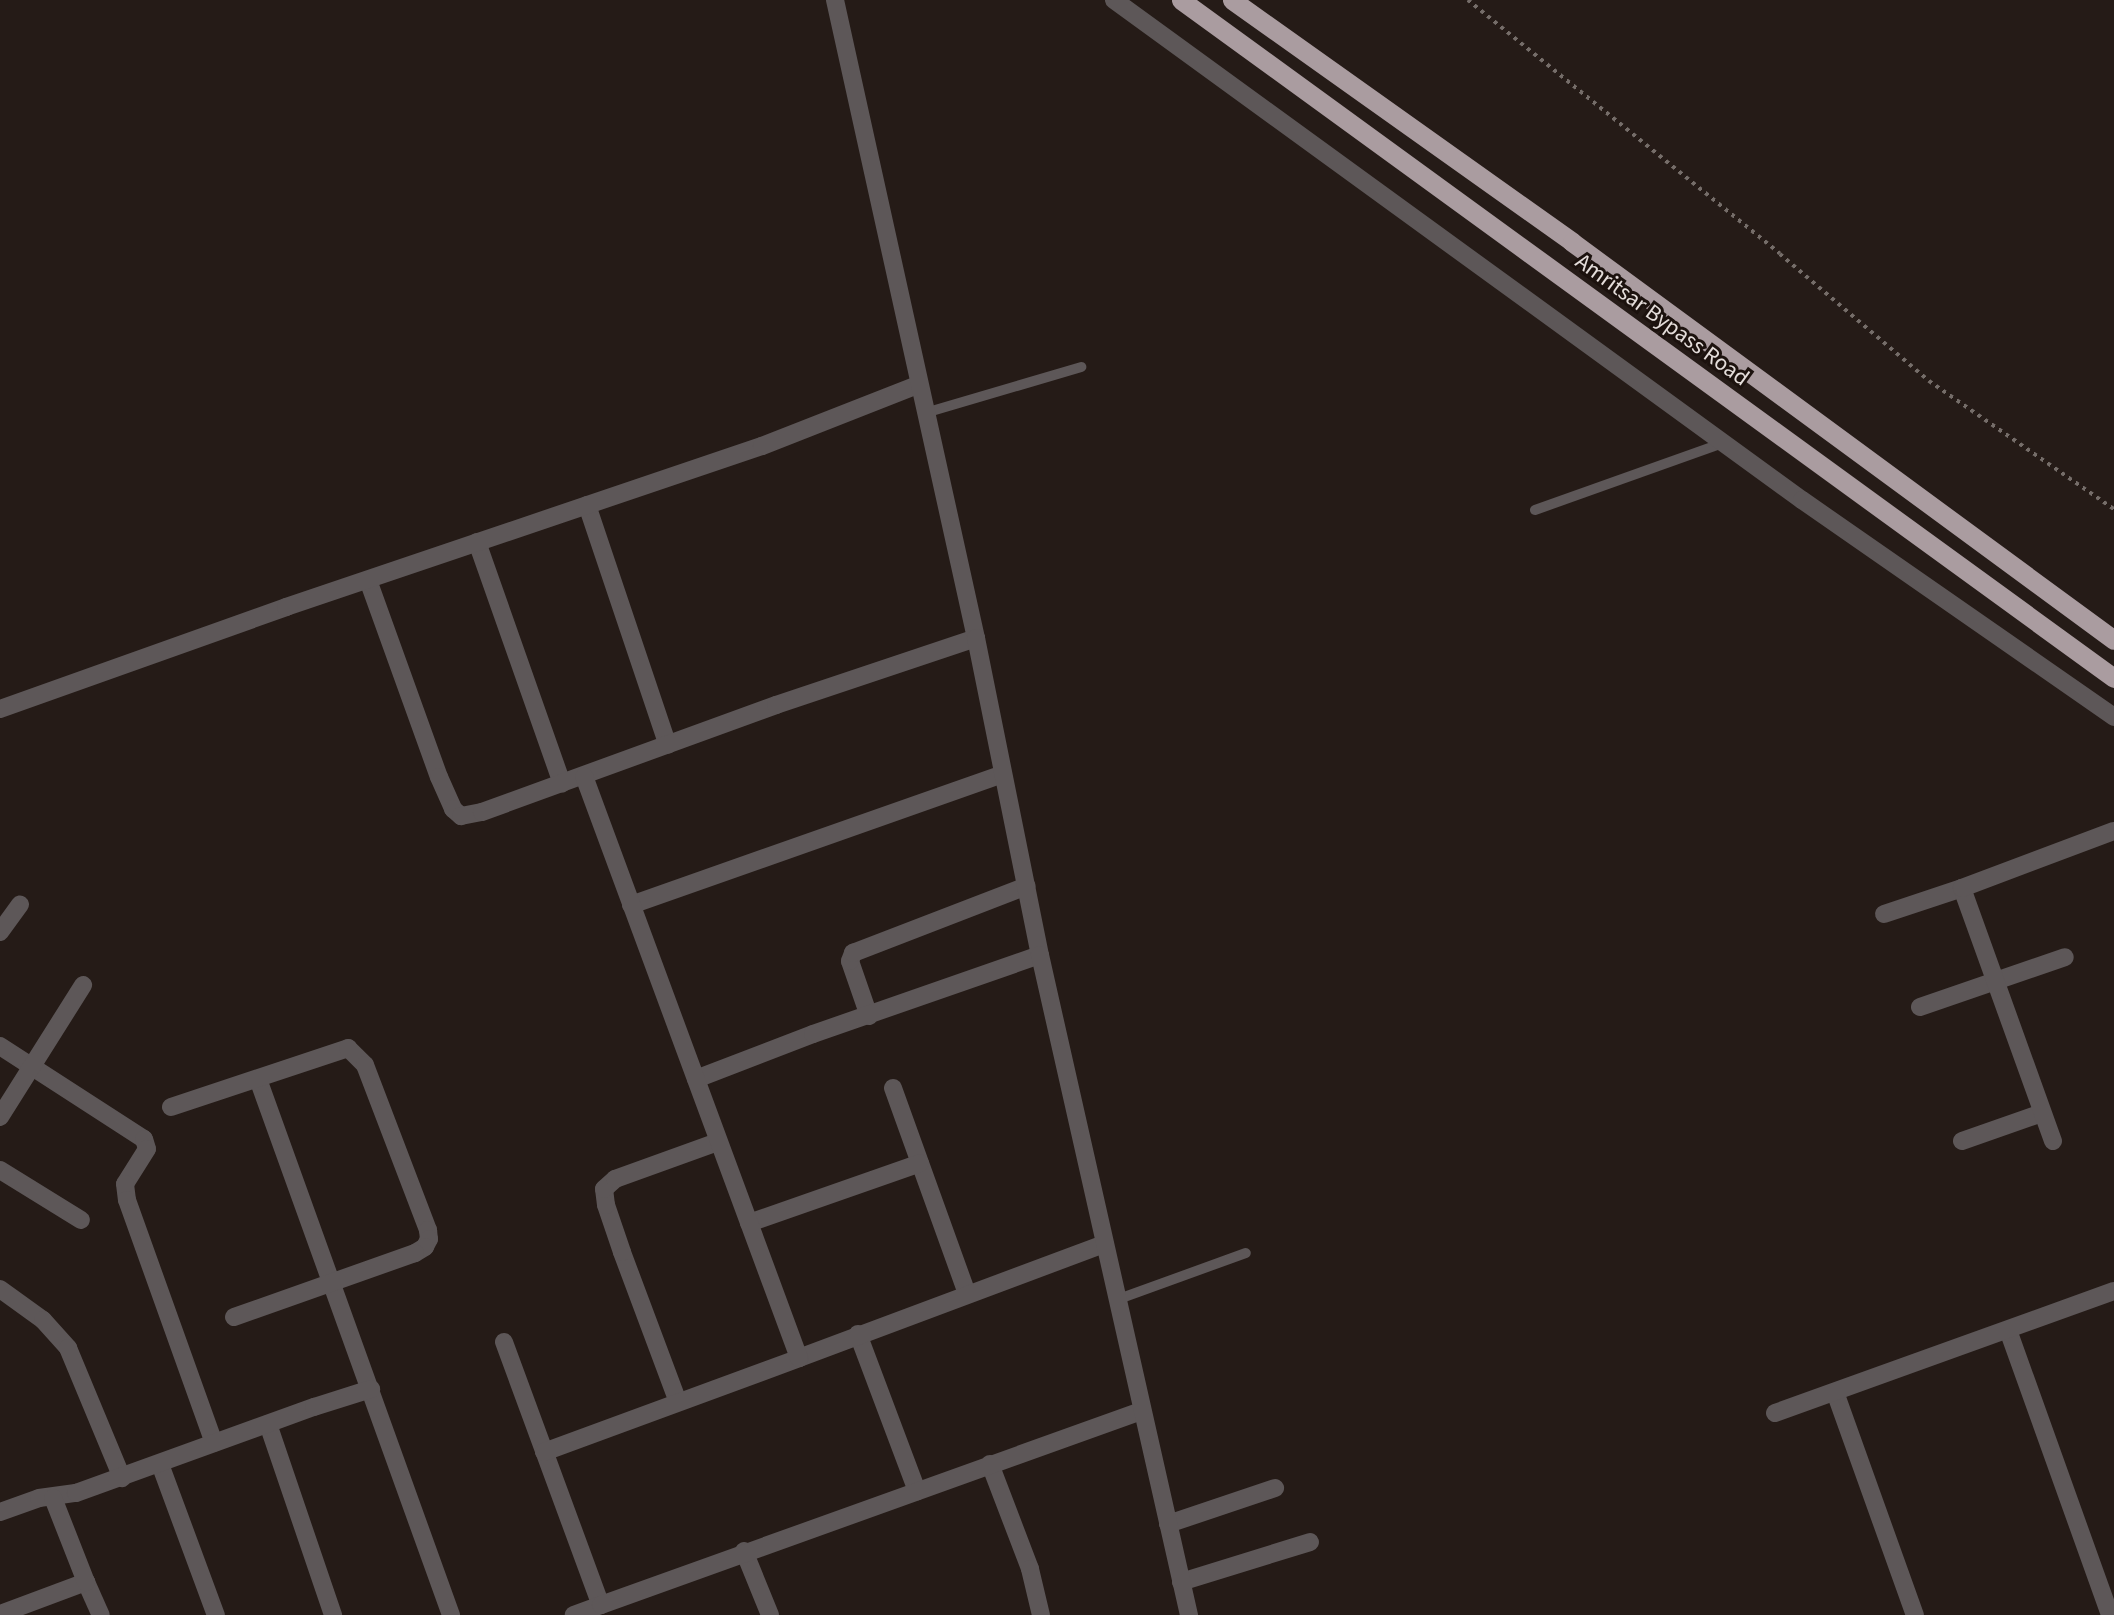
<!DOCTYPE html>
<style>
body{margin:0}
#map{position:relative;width:2114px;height:1615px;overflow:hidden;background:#251b17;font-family:"Source Sans 3",sans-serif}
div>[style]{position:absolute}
.path>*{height:3.5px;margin-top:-1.75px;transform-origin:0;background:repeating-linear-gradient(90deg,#756d69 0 3.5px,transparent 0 8.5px)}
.service>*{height:10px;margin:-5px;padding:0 5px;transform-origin:5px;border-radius:5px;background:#5d5758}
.minor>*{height:18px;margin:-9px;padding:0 9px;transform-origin:9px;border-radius:9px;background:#5d5758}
.tertiary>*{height:18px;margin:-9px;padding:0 9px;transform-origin:9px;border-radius:9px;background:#5d5758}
.trunk>*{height:19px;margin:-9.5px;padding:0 9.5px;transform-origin:9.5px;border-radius:9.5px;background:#aa9ca0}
span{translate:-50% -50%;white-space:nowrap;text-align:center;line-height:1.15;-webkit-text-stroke:6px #1c120e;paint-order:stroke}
.street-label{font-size:23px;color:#e4ddda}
</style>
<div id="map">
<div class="path">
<i style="left:1468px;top:0;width:402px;rotate:39.1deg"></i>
<i style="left:1780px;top:254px;width:196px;rotate:40.4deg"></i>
<i style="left:1929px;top:381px;width:225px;rotate:34.7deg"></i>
</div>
<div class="service">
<i style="left:925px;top:413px;width:163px;rotate:-16.4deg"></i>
<i style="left:1535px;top:510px;width:200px;rotate:-19.6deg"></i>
<i style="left:1116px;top:1300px;width:138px;rotate:-19.9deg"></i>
</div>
<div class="minor">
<i style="left:587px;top:505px;width:253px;rotate:71.4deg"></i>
<i style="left:477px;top:542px;width:256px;rotate:70.6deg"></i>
<i style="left:368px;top:580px;width:209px;rotate:70.2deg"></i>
<i style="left:439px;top:777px;width:35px;rotate:66deg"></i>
<i style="left:453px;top:809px;width:11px;rotate:41deg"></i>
<i style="left:461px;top:816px;width:21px;rotate:-11deg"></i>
<i style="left:482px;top:812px;width:313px;rotate:-20deg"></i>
<i style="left:776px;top:705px;width:211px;rotate:-18.5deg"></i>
<i style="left:0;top:709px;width:304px;rotate:-19.6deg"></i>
<i style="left:286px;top:607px;width:502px;rotate:-18.69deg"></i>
<i style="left:762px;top:446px;width:168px;rotate:-21.4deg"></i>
<i style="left:631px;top:905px;width:394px;rotate:-19.4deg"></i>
<i style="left:1884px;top:914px;width:82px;rotate:-18.4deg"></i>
<i style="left:0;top:932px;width:34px;rotate:-54deg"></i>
<i style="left:1920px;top:1007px;width:153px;rotate:-19deg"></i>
<i style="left:869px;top:1016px;width:58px;rotate:-109.1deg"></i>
<i style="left:850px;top:961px;width:9px;rotate:-69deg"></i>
<i style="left:853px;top:953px;width:186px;rotate:-21.1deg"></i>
<i style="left:0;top:1046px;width:171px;rotate:32.9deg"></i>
<i style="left:144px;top:1139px;width:10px;rotate:73deg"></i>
<i style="left:147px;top:1149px;width:41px;rotate:122.2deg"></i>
<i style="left:125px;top:1184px;width:16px;rotate:83deg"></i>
<i style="left:127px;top:1200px;width:258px;rotate:70.3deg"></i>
<i style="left:258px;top:1079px;width:570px;rotate:70.2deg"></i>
<i style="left:696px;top:1079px;width:125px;rotate:-21deg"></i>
<i style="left:813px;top:1034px;width:240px;rotate:-19.2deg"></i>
<i style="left:893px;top:1088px;width:218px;rotate:70.2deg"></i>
<i style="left:171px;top:1107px;width:187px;rotate:-18.4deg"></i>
<i style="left:348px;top:1048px;width:24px;rotate:45deg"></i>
<i style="left:365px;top:1065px;width:177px;rotate:69.1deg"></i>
<i style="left:428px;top:1230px;width:9px;rotate:84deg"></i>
<i style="left:429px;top:1239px;width:9px;rotate:117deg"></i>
<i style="left:425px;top:1247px;width:12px;rotate:149deg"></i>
<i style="left:415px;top:1253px;width:192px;rotate:160.5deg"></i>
<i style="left:0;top:1117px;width:156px;rotate:-57.8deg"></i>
<i style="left:1962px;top:1141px;width:85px;rotate:-19.3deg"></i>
<i style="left:2053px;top:1141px;width:269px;rotate:-109.8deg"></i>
<i style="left:1962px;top:888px;width:162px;rotate:-20.6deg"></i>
<i style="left:0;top:1170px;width:95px;rotate:31.7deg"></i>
<i style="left:749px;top:1223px;width:181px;rotate:-19.3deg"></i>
<i style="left:0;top:1289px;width:53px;rotate:35.8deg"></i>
<i style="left:43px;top:1320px;width:38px;rotate:48deg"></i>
<i style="left:68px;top:1348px;width:141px;rotate:67.4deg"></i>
<i style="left:2008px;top:1330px;width:303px;rotate:70.3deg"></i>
<i style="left:858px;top:1334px;width:168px;rotate:69.4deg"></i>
<i style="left:504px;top:1342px;width:280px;rotate:69.8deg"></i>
<i style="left:601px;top:1605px;width:29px;rotate:160deg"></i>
<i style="left:799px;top:1358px;width:326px;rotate:-20.5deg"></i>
<i style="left:1835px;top:1392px;width:237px;rotate:70.3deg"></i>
<i style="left:678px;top:1402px;width:160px;rotate:-110.5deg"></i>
<i style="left:622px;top:1252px;width:50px;rotate:-108.8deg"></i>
<i style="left:606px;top:1205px;width:16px;rotate:-97deg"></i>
<i style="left:604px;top:1189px;width:15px;rotate:-42deg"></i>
<i style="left:615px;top:1179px;width:109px;rotate:-19.8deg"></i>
<i style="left:1775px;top:1413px;width:360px;rotate:-19.8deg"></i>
<i style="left:268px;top:1424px;width:202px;rotate:71.2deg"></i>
<i style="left:544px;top:1452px;width:272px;rotate:-20.2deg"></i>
<i style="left:799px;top:1358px;width:620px;rotate:-110.28deg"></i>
<i style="left:160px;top:1464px;width:161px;rotate:69.7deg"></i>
<i style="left:990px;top:1464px;width:112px;rotate:69.1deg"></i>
<i style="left:1030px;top:1569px;width:47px;rotate:76.6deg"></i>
<i style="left:0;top:1512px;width:41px;rotate:-19.7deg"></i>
<i style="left:39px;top:1498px;width:37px;rotate:-8deg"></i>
<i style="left:76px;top:1493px;width:253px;rotate:-19.9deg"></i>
<i style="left:314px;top:1407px;width:60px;rotate:-17.5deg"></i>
<i style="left:1168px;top:1524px;width:113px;rotate:-18.6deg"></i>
<i style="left:744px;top:1551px;width:69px;rotate:67.9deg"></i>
<i style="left:86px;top:1582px;width:36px;rotate:66deg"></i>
<i style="left:1181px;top:1582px;width:135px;rotate:-17.2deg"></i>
<i style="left:601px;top:1605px;width:574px;rotate:-19.76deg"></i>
<i style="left:0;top:1614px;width:92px;rotate:-20.4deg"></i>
<i style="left:86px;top:1582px;width:90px;rotate:-111.4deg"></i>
</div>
<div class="tertiary">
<i style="left:835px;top:0;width:653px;rotate:77.54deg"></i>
<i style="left:976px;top:638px;width:323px;rotate:78.6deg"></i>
<i style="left:1040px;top:955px;width:677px;rotate:77.28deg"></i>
<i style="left:1114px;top:0;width:850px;rotate:36.01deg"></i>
<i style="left:1802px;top:500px;width:380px;rotate:34.8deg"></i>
</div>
<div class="trunk">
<i style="left:1181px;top:0;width:1153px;rotate:36.01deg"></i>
<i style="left:1232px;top:0;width:417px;rotate:35.4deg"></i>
<i style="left:1572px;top:242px;width:672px;rotate:36.29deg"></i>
</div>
<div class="street-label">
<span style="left:1662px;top:320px;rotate:36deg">Amritsar Bypass Road</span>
</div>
</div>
